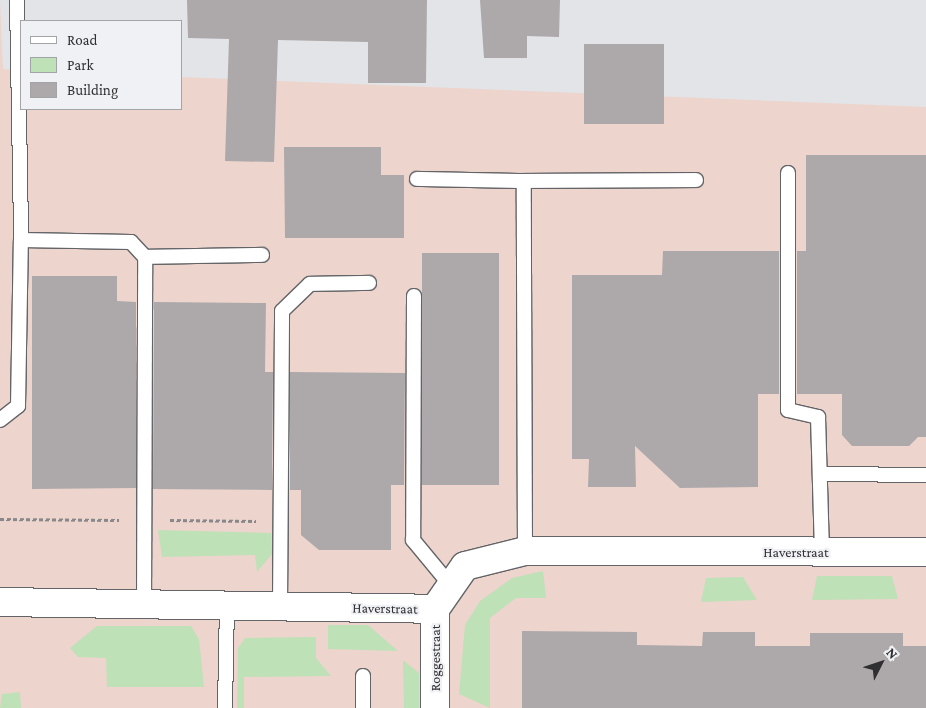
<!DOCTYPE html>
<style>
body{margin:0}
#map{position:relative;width:926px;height:708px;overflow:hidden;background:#e3e4e7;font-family:"Crimson Pro",serif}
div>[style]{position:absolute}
.industrial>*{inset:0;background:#edd4cc}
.green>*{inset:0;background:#bfe1b7}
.building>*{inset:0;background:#ada9aa;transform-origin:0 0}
.path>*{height:3px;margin-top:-1.5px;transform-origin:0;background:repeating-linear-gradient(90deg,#88888a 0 4px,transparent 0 6.5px)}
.roads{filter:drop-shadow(1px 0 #636467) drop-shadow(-1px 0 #636467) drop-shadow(0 1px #636467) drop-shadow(0 -1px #636467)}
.service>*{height:14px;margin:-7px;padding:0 7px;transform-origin:7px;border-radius:7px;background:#fff}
.minor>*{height:28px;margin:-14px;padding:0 14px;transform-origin:14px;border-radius:14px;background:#fff}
span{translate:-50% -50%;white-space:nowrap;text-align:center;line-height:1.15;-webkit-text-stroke:4px #f0f1f5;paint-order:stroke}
.street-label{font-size:14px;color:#303032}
.legend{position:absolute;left:20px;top:20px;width:162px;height:90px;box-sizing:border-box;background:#f0f1f5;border:1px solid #a3a4a7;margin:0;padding:6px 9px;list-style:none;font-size:15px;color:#303032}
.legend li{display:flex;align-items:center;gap:10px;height:25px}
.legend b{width:25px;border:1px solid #a3a4a7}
.north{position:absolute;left:856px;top:638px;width:50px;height:50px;-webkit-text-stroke:4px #f0f1f5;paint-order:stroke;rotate:49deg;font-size:14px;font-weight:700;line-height:20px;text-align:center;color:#303032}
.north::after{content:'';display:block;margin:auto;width:18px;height:22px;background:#303032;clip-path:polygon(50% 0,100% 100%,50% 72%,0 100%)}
</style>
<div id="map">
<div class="industrial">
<i style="clip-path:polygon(0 0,3px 69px,21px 70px,21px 109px,181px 109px,181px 77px,926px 107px,926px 708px,0 708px)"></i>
</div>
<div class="green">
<i style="clip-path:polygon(158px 530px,271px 533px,272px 554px,257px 572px,255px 555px,162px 557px)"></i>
<i style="clip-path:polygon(543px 571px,546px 598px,516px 598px,490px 618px,490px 708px,459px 694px,465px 625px,480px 601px,512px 578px)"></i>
<i style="clip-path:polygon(817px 576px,892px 576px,898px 599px,812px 600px)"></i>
<i style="clip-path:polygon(743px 577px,757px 600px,701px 602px,706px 578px)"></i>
<i style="clip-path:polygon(328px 625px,368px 625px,398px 651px,328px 649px)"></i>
<i style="clip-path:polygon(97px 626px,191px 626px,199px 639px,204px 687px,107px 687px,106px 658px,78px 657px,70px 648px)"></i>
<i style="clip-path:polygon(316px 637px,316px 658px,331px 676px,244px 677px,244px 708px,237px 708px,238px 648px,245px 638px)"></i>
<i style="clip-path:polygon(403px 660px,419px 673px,419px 708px,404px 708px)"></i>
<i style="clip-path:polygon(20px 692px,21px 708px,0 708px,2px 694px)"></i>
</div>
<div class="building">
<i style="clip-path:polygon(187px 0,427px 0,426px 83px,368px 83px,368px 42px,278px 40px,274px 162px,225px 161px,229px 39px,188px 38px)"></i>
<i style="clip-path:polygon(480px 0,560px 0,559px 37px,527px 36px,527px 58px,484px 58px)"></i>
<i style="left:584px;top:44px;width:80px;height:80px"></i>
<i style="clip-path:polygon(284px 147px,381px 147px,381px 175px,404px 175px,404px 238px,285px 238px)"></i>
<i style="clip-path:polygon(806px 155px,926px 155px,926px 437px,918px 437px,909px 446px,852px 446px,842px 435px,842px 394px,797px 394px,797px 251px,806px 251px)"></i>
<i style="clip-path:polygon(663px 251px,779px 251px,779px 394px,758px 394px,758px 487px,680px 488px,635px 446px,636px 487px,588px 487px,589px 459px,572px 459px,572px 275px,662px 275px)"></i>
<i style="left:499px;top:253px;width:232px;height:77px;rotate:90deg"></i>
<i style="clip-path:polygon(32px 276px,117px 276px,117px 301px,136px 302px,136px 488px,32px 489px)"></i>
<i style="clip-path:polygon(154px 302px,266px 303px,265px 372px,273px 372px,272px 490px,153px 489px)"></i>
<i style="clip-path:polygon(290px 372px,405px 373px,404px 485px,391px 485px,391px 550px,319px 550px,301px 535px,301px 490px,290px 490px)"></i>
<i style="clip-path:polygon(522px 631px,637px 632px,637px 645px,702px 646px,703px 632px,755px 632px,755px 646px,810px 646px,810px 633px,903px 633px,903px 646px,926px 646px,926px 708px,522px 708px)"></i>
</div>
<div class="path">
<i style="left:0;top:519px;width:119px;rotate:0.5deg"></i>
<i style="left:170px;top:520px;width:86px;rotate:0.7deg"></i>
</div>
<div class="roads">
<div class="service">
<i style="left:17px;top:0;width:240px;rotate:89deg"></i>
<i style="left:788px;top:173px;width:237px;rotate:90deg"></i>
<i style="left:788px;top:410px;width:31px;rotate:13deg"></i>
<i style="left:818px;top:417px;width:135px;rotate:88.3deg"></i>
<i style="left:417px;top:179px;width:107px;rotate:1.1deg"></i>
<i style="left:414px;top:296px;width:244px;rotate:90.2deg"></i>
<i style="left:413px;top:540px;width:60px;rotate:50.4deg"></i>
<i style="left:0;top:420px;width:23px;rotate:-38deg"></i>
<i style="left:18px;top:406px;width:166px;rotate:-89deg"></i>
<i style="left:21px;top:240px;width:110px;rotate:1deg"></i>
<i style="left:131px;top:242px;width:21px;rotate:47deg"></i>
<i style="left:820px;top:474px;width:106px;rotate:0.5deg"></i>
<i style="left:525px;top:551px;width:370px;rotate:-90.2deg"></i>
<i style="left:524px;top:181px;width:172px;rotate:-0.3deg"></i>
<i style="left:144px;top:605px;width:348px;rotate:-89.8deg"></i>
<i style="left:145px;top:257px;width:117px;rotate:-1deg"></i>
<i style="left:280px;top:607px;width:296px;rotate:-89.6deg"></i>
<i style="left:282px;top:311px;width:39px;rotate:-44deg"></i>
<i style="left:310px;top:284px;width:59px;rotate:-1deg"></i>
<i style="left:363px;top:676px;width:32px;rotate:90deg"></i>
<i style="left:225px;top:708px;width:102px;rotate:-88.9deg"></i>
</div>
<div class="minor">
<i style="left:0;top:602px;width:435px;rotate:0.9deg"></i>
<i style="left:435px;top:609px;width:52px;rotate:-55.1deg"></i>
<i style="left:465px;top:566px;width:62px;rotate:-14deg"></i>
<i style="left:525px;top:551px;width:401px;rotate:0.1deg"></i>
<i style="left:435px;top:609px;width:99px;rotate:90deg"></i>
</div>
</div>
<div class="street-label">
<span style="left:796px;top:552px">Haverstraat</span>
<span style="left:385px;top:608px;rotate:1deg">Haverstraat</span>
<span style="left:435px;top:658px;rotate:-90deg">Roggestraat</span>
</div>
<ul class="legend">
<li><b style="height:6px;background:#fff"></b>Road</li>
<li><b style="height:14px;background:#bfe1b7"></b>Park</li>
<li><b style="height:14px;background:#ada9aa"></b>Building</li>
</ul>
<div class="north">N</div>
</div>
